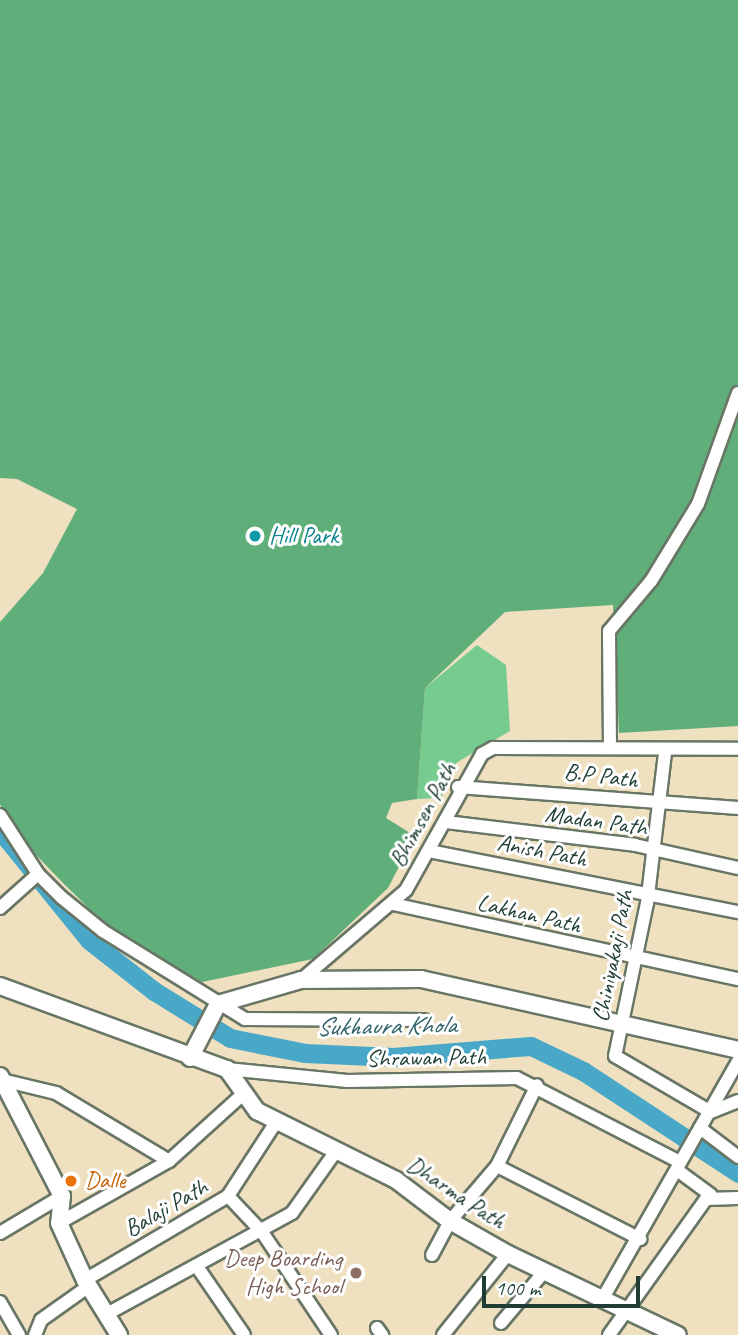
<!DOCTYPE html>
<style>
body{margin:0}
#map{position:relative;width:738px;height:1335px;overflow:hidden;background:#efe0c0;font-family:Caveat,sans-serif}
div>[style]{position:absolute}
.green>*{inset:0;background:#76cb8f}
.forest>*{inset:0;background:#60af7a}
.river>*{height:19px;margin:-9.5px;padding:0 9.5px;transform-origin:9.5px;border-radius:9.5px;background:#49a8c8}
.roads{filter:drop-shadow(2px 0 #687665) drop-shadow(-2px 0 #687665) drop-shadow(0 2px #687665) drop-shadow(0 -2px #687665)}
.minor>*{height:12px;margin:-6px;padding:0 6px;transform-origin:6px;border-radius:6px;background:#fff}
.tertiary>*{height:16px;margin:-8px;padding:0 8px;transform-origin:8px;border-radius:8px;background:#fff}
.dots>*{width:19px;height:19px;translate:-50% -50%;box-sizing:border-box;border:4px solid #fff;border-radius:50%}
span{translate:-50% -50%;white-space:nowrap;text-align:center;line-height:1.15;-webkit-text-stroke:6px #fff;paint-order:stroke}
.culture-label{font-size:24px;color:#0d838f}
.left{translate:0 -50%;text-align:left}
.street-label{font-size:24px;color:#1f3d34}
.food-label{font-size:24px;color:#c56008}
.education-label{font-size:24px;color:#785e54}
.right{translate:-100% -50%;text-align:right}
.water-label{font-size:26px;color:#2e6268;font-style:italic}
.scale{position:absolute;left:482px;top:1276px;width:158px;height:32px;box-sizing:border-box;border:4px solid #1f3d34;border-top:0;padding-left:9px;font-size:21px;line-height:24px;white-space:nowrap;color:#1f3d34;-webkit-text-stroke:5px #fff;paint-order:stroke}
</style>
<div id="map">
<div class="green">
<i style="clip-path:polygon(477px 645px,506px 665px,510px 731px,456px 763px,441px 798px,417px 799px,425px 688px)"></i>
</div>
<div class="forest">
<i style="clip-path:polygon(0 0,738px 0,738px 726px,619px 733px,613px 605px,505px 612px,425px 688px,417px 799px,392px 803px,386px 818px,415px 836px,388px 888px,313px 959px,202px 982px,115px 934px,62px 882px,12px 830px,0 804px,0 622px,43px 573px,77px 509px,17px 479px,0 478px)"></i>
</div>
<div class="river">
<i style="left:0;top:830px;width:141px;rotate:51deg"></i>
<i style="left:89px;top:940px;width:83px;rotate:38.1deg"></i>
<i style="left:154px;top:991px;width:89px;rotate:31.7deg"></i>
<i style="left:230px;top:1038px;width:76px;rotate:11.3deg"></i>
<i style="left:305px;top:1053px;width:88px;rotate:2.6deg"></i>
<i style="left:393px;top:1057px;width:138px;rotate:-4.6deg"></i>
<i style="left:531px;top:1046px;width:58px;rotate:25.7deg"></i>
<i style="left:583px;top:1071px;width:186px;rotate:33.3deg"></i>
</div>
<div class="roads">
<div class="minor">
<i style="left:610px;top:747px;width:116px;rotate:-90.5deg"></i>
<i style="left:609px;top:631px;width:65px;rotate:-50deg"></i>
<i style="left:651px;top:581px;width:90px;rotate:-58.6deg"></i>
<i style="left:698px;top:504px;width:118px;rotate:-70.2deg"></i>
<i style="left:665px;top:753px;width:151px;rotate:96.8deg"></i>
<i style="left:647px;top:903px;width:156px;rotate:101.8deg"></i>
<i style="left:615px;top:1056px;width:111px;rotate:30.3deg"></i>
<i style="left:711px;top:1112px;width:29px;rotate:-22deg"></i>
<i style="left:458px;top:787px;width:281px;rotate:4.3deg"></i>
<i style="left:0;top:815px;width:70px;rotate:57.2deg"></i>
<i style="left:38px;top:874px;width:33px;rotate:45deg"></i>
<i style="left:61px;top:897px;width:54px;rotate:39deg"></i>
<i style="left:103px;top:931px;width:167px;rotate:31.8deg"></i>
<i style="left:245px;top:1019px;width:179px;rotate:0.3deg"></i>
<i style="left:446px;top:822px;width:190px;rotate:6.9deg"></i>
<i style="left:635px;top:845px;width:106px;rotate:12.6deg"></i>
<i style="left:429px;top:851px;width:315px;rotate:11.2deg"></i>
<i style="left:393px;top:904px;width:353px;rotate:12.3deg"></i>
<i style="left:0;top:908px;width:51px;rotate:-41.8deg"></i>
<i style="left:301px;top:980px;width:138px;rotate:-40.6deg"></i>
<i style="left:406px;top:890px;width:156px;rotate:-60.8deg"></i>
<i style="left:482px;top:754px;width:13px;rotate:-29deg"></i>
<i style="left:493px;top:748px;width:245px;rotate:0.2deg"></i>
<i style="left:227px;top:1069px;width:121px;rotate:5.7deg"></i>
<i style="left:347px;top:1081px;width:170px;rotate:-1deg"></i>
<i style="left:517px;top:1078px;width:183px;rotate:27.3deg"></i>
<i style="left:2px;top:1080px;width:56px;rotate:13.5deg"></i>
<i style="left:56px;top:1093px;width:132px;rotate:31deg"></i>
<i style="left:700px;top:1128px;width:48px;rotate:37.3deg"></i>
<i style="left:497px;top:1166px;width:161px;rotate:27deg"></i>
<i style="left:677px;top:1170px;width:42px;rotate:36.3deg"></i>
<i style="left:228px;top:1196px;width:50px;rotate:46.6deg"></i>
<i style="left:262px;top:1232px;width:124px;rotate:56.2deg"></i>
<i style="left:59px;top:1223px;width:126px;rotate:-29.4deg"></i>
<i style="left:169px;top:1161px;width:98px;rotate:-42.1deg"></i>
<i style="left:0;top:1233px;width:72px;rotate:-30.8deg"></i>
<i style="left:432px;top:1255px;width:38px;rotate:-62deg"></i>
<i style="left:450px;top:1221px;width:72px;rotate:-49.5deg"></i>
<i style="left:497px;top:1166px;width:90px;rotate:-63.7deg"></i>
<i style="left:198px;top:1268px;width:81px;rotate:55.5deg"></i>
<i style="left:85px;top:1280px;width:166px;rotate:-30.4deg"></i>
<i style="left:228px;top:1196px;width:88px;rotate:-57deg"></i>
<i style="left:603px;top:1298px;width:273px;rotate:-60.3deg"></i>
<i style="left:0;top:1302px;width:38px;rotate:60deg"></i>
<i style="left:105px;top:1315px;width:213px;rotate:-28.6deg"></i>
<i style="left:292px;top:1213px;width:76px;rotate:-54.6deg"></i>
<i style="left:501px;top:1323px;width:67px;rotate:-49.9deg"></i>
<i style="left:377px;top:1328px;width:9px;rotate:54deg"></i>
<i style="left:35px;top:1335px;width:16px;rotate:-68deg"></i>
<i style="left:41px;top:1320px;width:59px;rotate:-35.3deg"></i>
<i style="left:443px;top:1335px;width:104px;rotate:-51.3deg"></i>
<i style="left:609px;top:1335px;width:167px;rotate:-54.5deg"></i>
<i style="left:706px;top:1199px;width:32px;rotate:-2deg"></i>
</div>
<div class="tertiary">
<i style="left:0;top:986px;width:242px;rotate:20.1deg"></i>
<i style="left:227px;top:1069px;width:52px;rotate:54.5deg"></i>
<i style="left:257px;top:1111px;width:155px;rotate:26.4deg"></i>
<i style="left:396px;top:1180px;width:68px;rotate:37.2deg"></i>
<i style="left:450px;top:1221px;width:67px;rotate:29.6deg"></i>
<i style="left:508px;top:1254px;width:188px;rotate:25.5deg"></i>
<i style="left:190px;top:1058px;width:61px;rotate:-62.6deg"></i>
<i style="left:218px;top:1004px;width:86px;rotate:-16.1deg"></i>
<i style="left:301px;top:980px;width:120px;rotate:-0.5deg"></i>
<i style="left:421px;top:979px;width:325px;rotate:12.6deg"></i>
<i style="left:0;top:1076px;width:135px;rotate:62.7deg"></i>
<i style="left:62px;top:1196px;width:27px;rotate:96deg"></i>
<i style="left:59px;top:1223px;width:63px;rotate:65.5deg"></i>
<i style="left:85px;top:1280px;width:65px;rotate:58.3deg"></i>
</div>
</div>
<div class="dots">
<i style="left:255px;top:536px;background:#0f9aa8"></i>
<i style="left:71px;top:1181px;background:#e8710a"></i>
<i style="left:356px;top:1273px;background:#8d6e63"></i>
</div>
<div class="culture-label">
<span class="left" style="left:269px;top:536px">Hill Park</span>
</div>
<div class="street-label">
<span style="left:601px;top:776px;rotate:7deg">B.P Path</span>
<span style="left:423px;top:815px;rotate:-62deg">Bhimsen Path</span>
<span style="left:596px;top:821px;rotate:8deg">Madan Path</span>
<span style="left:542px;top:851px;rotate:11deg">Anish Path</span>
<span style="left:529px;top:914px;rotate:13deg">Lakhan Path</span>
<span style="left:613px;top:956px;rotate:-79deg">Chiniyakaji Path</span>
<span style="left:426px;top:1058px;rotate:-1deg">Shrawan Path</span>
<span style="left:456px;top:1193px;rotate:33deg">Dharma Path</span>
<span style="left:166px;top:1208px;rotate:-30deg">Balaji Path</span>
</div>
<div class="food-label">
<span class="left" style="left:85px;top:1181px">Dalle</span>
</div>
<div class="education-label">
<span class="right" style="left:342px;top:1273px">Deep Boarding<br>High School</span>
</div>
<div class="water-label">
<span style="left:386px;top:1026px;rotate:-1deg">Sukhaura Khola</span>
</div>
<div class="scale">100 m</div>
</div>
